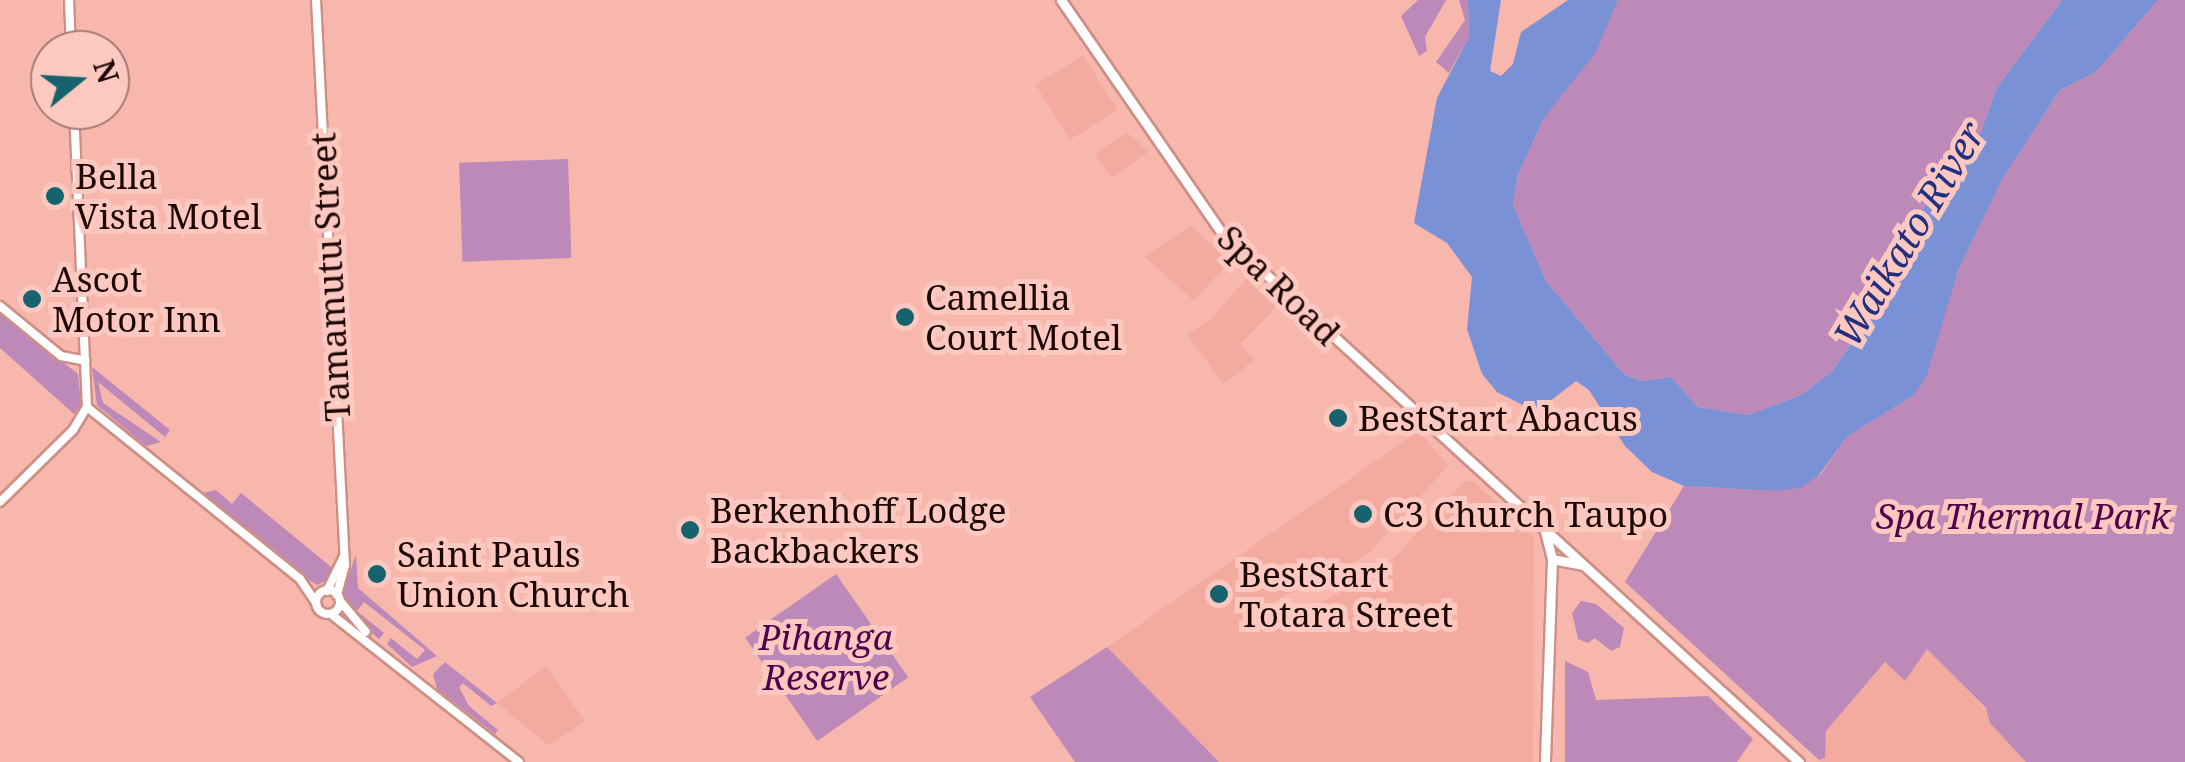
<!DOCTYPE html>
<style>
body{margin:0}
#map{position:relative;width:2185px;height:762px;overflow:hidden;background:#f8b7ad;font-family:"Noto Serif",serif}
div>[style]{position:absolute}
.built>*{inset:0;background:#f3ab9f;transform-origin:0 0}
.green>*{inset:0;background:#bd89b9;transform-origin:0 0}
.water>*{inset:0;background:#7b91d6}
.roads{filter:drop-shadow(2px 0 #cd8f85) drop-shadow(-2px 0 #cd8f85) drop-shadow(0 2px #cd8f85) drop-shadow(0 -2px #cd8f85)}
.tertiary>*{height:8px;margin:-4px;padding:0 4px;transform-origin:4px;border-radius:4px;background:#fff}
.tertiary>.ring{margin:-4px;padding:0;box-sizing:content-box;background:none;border:8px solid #fff;border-radius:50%}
.secondary>*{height:9px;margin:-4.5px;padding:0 4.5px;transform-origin:4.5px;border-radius:4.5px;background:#fff}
.dots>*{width:28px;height:28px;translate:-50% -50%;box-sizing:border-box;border:5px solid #fdc8bf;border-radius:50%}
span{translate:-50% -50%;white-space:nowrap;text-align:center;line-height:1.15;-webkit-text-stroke:10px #fdc8bf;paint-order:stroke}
.poi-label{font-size:35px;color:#1c0705}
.left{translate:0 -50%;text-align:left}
.street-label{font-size:35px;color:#1c0705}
.park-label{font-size:35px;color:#4f004d;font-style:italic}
.water-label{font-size:38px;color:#213080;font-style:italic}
.north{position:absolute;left:30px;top:30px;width:100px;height:100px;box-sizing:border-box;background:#fdc8bf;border:2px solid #a37b75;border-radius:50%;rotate:72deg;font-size:28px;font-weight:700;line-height:40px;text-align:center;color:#1c0705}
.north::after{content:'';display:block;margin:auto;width:35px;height:45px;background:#16636e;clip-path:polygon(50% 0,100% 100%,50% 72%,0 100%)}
</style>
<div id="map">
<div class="built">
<i style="left:1083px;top:55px;width:65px;height:56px;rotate:58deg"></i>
<i style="clip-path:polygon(1127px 132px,1148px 152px,1111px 178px,1095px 154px)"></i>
<i style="clip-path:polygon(1191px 225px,1229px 262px,1194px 301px,1145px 257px)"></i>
<i style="clip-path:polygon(1247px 278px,1280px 303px,1240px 345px,1255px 360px,1223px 384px,1187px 334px,1211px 319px)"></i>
<i style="clip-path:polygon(1419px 431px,1448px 466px,1368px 554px,1267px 605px,1280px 623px,1382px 571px,1464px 482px,1473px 481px,1534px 537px,1533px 762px,1219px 762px,1107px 647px)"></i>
<i style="clip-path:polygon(1927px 648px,2036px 762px,1818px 762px,1825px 758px,1826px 731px,1886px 662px)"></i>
<i style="clip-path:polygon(546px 666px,585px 721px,549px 746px,497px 703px)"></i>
</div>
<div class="green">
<i style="clip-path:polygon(1418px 0,1446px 0,1425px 37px,1427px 51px,1419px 56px,1401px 16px)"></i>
<i style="clip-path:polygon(1459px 0,1468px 0,1469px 37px,1449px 73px,1436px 62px,1465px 20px)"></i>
<i style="clip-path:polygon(1618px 0,2062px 0,1996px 89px,1981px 132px,1959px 153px,1906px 236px,1869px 318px,1832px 371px,1801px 395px,1748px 415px,1698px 407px,1671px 377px,1643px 381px,1625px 375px,1546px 281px,1513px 205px,1518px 175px,1544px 118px)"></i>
<i style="clip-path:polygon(2158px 0,2185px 0,2185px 762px,2026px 762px,1990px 723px,1986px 708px,1927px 649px,1905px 681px,1885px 662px,1826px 731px,1825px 758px,1819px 760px,1625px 582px,1684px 486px,1775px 491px,1820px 475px,1847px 437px,1914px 395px,1958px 271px,2003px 178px,2060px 90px,2096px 72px)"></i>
<i style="left:568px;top:159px;width:99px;height:109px;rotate:88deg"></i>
<i style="clip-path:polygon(0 312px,78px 374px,81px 404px,74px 414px,0 348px)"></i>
<i style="clip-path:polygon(92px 367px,170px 430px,165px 437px,98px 382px,103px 403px,161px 442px,146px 446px,97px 405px)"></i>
<i style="clip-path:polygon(216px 490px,232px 504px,241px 493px,336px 571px,332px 578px,317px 585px,302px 576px,203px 493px)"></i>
<i style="clip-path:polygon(356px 555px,358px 588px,437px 656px,412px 667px,387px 644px,391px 638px,417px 659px,425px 650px,364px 602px,357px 611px,384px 633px,379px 639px,357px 620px,342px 593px)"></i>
<i style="left:836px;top:574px;width:126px;height:111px;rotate:55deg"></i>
<i style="clip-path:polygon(1581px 601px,1596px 604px,1624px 628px,1620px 647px,1611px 651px,1595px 638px,1588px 643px,1578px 639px,1572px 613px)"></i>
<i style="clip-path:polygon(1107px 647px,1219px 762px,1075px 762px,1030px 697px)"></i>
<i style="clip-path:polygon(1565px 661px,1588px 672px,1596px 700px,1708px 696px,1753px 739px,1737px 762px,1565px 762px)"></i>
<i style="clip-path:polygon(445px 662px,497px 703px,491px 706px,463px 683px,459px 687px,469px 706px,498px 730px,495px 734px,437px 689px,433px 674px)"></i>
</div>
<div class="water">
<i style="clip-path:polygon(1468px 0,1501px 0,1490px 71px,1501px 76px,1513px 64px,1521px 32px,1568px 0,1618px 0,1596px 52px,1544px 118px,1518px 175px,1513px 205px,1546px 281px,1625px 375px,1643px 381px,1671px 377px,1698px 407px,1748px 415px,1801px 395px,1832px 371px,1869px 318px,1906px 236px,1959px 153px,1981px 132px,1996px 89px,2062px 0,2158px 0,2096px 72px,2060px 90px,2003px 178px,1958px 271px,1927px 375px,1914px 395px,1847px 437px,1819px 475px,1800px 488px,1775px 491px,1684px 486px,1652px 472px,1625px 446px,1589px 390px,1576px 381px,1536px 412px,1497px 392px,1482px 374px,1467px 329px,1472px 277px,1447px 243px,1414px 223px,1437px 98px,1469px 37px)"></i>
</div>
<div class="roads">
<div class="tertiary">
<i style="left:69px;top:0;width:50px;rotate:87.7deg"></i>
<i style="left:316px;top:0;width:566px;rotate:87.06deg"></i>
<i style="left:345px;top:565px;width:31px;rotate:105deg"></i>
<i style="left:0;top:306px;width:79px;rotate:39.3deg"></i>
<i style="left:61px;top:356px;width:25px;rotate:11deg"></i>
<i style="left:87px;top:407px;width:274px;rotate:38.9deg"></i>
<i style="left:300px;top:579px;width:29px;rotate:56deg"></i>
<i style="left:0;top:502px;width:103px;rotate:-44.6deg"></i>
<i style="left:73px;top:430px;width:27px;rotate:-59deg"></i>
<i style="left:87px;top:407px;width:297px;rotate:-92.5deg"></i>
<i class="ring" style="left:316px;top:590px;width:16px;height:16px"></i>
<i style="left:327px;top:591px;width:37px;rotate:-64deg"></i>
<i style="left:340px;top:601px;width:40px;rotate:50deg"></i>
<i style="left:331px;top:614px;width:239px;rotate:38.2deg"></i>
</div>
<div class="secondary">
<i style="left:1061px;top:0;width:285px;rotate:55.4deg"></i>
<i style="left:1223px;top:235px;width:781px;rotate:42.46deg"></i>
<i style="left:1545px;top:531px;width:29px;rotate:76deg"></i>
<i style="left:1552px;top:559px;width:203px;rotate:92deg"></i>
<i style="left:1552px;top:559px;width:32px;rotate:11deg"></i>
</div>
</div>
<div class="dots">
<i style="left:55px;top:196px;background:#16636e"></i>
<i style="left:32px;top:299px;background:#16636e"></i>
<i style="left:905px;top:317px;background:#16636e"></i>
<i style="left:1338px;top:418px;background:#16636e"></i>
<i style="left:1363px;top:514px;background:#16636e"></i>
<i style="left:690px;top:530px;background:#16636e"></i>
<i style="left:377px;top:574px;background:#16636e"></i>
<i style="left:1219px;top:594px;background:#16636e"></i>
</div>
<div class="poi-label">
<span class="left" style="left:75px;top:196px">Bella<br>Vista Motel</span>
<span class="left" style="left:52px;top:299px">Ascot<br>Motor Inn</span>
<span class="left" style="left:925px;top:317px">Camellia<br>Court Motel</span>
<span class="left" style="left:1358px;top:418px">BestStart Abacus</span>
<span class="left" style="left:710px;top:530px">Berkenhoff Lodge<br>Backbackers</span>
<span class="left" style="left:1383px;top:514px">C3 Church Taupo</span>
<span class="left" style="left:397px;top:574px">Saint Pauls<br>Union Church</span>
<span class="left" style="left:1239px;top:594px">BestStart<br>Totara Street</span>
</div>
<div class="street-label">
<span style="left:330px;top:277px;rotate:-93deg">Tamamutu Street</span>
<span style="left:1279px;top:285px;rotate:44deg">Spa Road</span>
</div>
<div class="park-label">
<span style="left:2023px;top:516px">Spa Thermal Park</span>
<span style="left:826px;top:657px">Pihanga<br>Reserve</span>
</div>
<div class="water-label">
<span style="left:1909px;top:234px;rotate:-59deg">Waikato River</span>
</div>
<div class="north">N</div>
</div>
